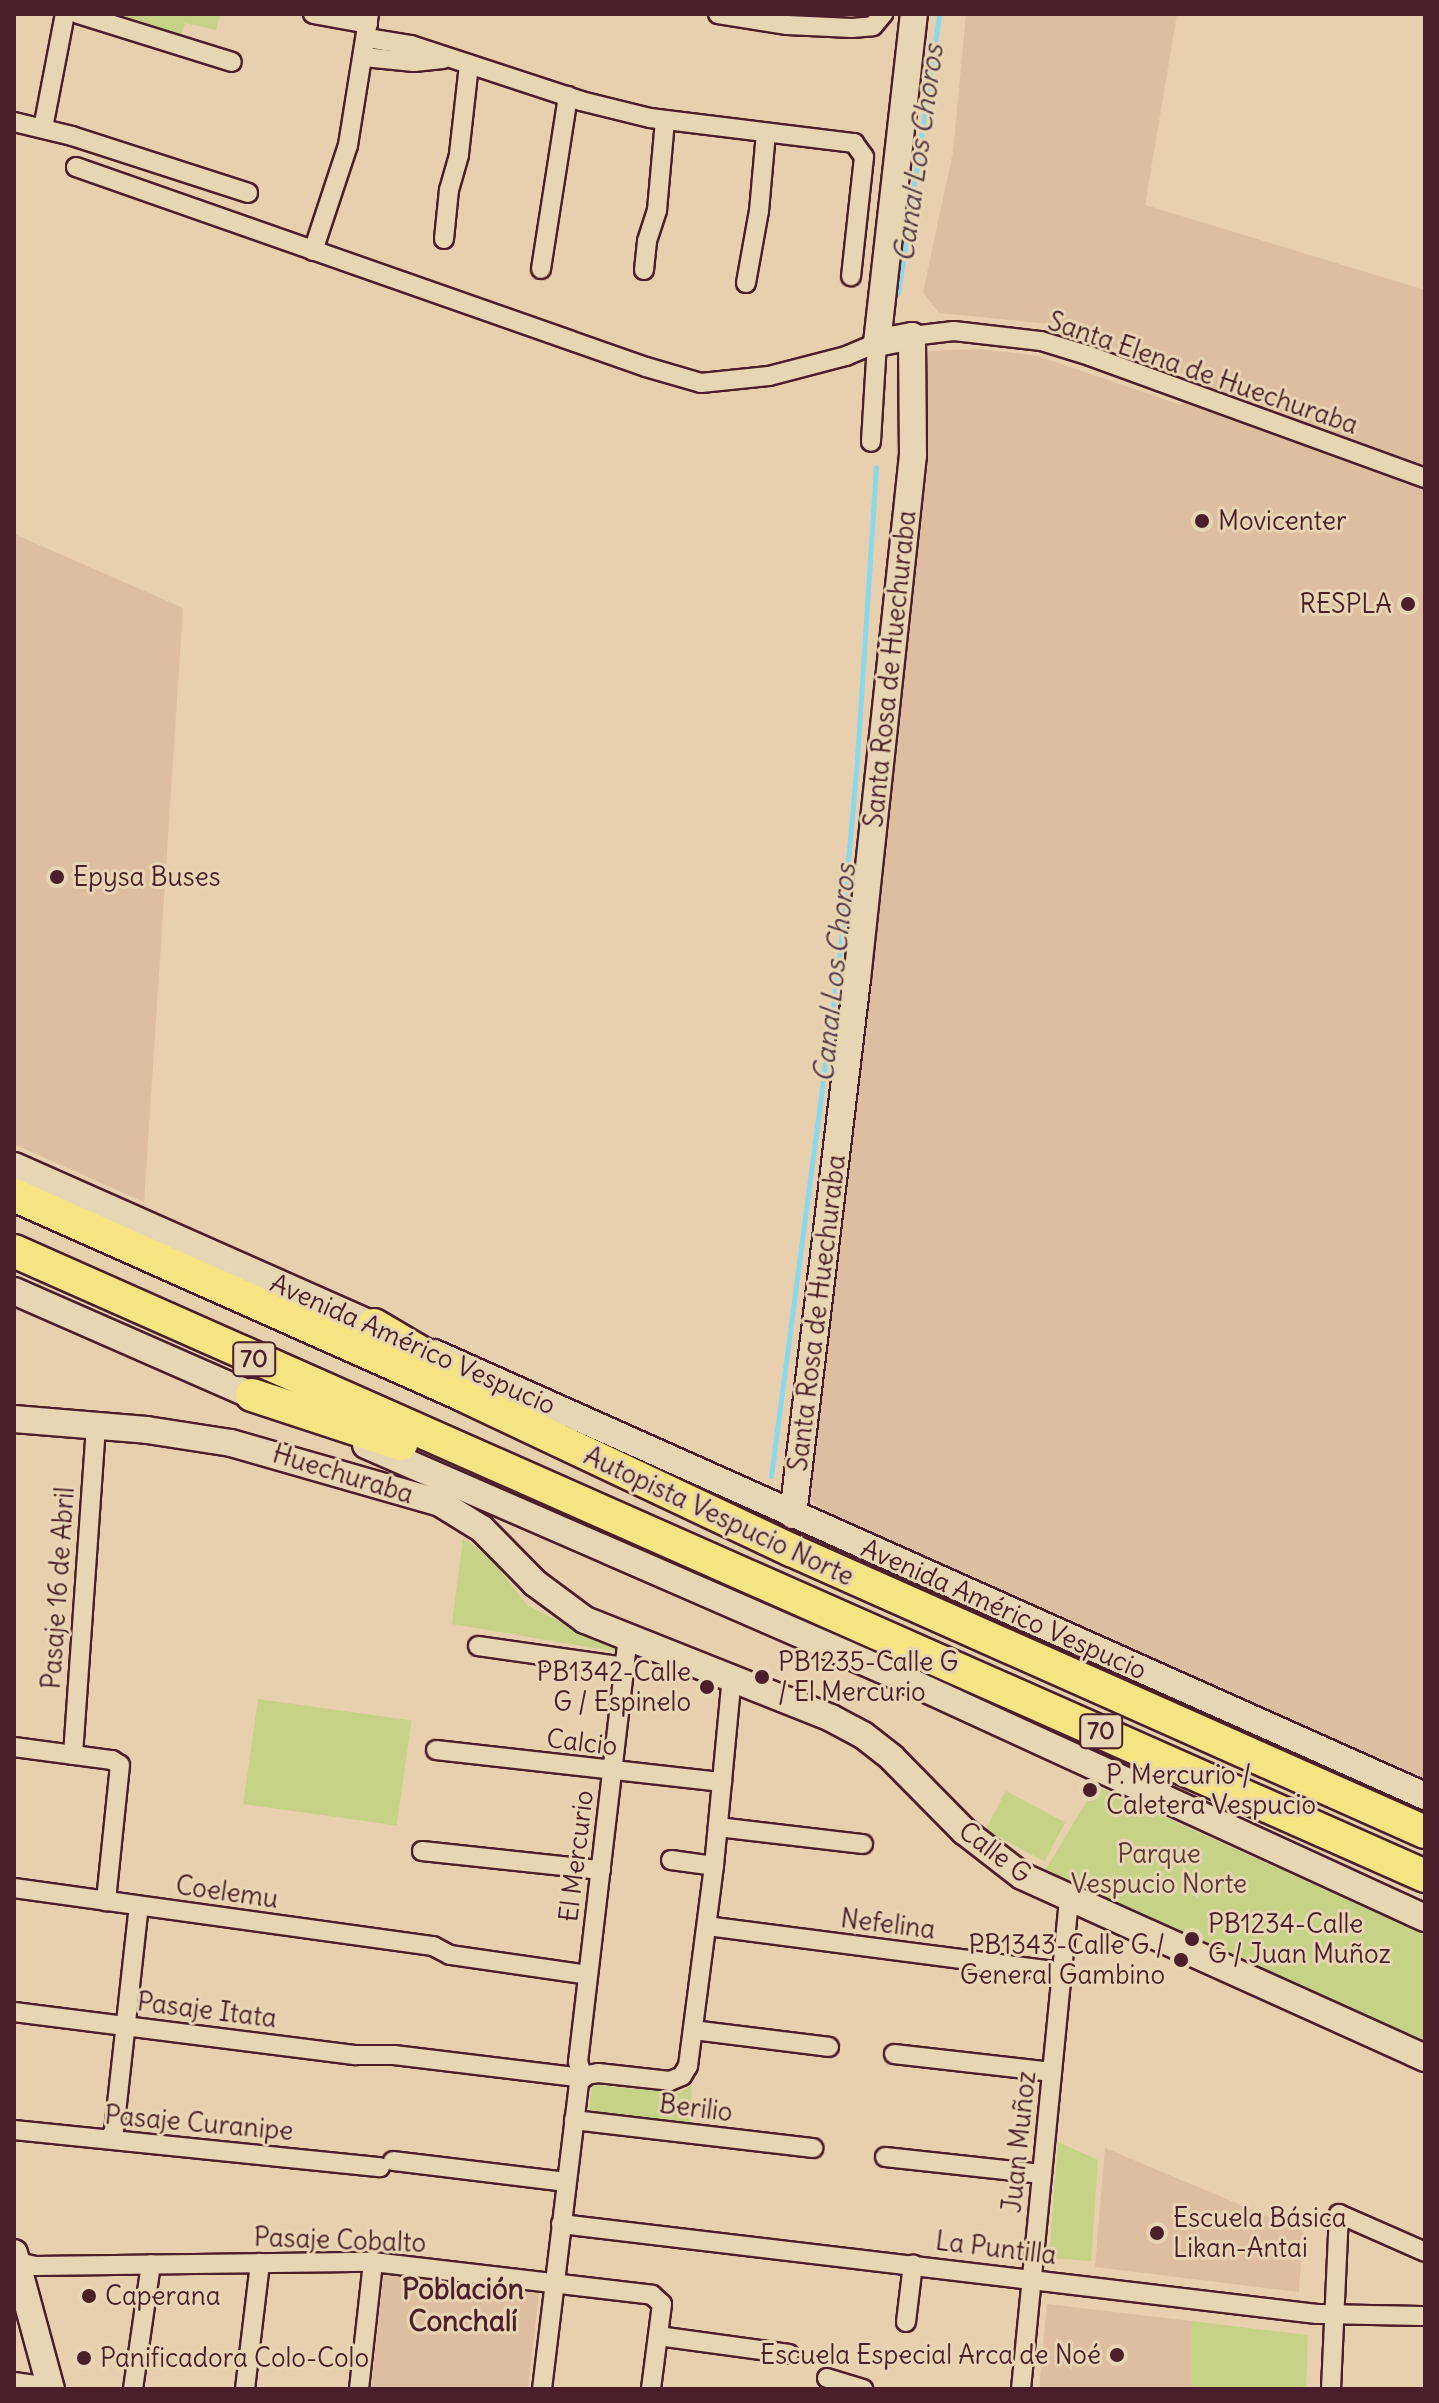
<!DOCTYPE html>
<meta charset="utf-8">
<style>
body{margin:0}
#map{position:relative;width:1439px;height:2403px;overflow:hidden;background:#e8cfae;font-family:Delius,sans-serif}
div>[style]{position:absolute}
.built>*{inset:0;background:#debea0}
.green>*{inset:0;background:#c6d286;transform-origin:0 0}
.stream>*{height:5px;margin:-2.5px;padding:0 2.5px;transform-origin:2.5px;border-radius:2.5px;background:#8bd8eb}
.roads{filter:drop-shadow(2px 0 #4a1f2b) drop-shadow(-2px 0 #4a1f2b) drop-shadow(0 2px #4a1f2b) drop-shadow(0 -2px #4a1f2b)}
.street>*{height:18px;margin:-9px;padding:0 9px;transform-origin:9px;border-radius:9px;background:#e8d5b3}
.secondary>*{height:26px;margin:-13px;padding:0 13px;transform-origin:13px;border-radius:13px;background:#e8d5b3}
.highway>*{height:32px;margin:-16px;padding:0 16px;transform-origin:16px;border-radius:16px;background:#f6e381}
.dots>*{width:22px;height:22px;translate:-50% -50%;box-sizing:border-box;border:4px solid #e8d5b3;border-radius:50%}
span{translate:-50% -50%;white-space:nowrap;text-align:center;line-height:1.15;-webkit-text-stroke:6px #e8d5b3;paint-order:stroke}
.shield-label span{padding:2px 6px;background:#e8d5b3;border:2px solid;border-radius:6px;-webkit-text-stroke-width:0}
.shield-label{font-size:24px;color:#4a1f2b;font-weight:700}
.street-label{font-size:26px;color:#4a1f2b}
.poi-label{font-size:26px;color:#4a1f2b}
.left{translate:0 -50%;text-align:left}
.right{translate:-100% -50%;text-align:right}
.park-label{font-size:26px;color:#5d3a39}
.water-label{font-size:28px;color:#543b48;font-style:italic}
.neighbourhood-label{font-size:28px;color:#4a1f2b;font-weight:700}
.frame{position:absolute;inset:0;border:16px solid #4a1f2b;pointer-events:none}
</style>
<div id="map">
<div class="built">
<i style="clip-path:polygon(966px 14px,1177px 14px,1145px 205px,1425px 290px,1425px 1779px,862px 1539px,805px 1496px,896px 502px,897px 352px,981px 349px,1038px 356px,1181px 405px,1192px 377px,1050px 324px,939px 313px,923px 292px,953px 152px)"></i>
<i style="clip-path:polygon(14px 534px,183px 608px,144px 1202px,14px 1144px)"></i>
<i style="clip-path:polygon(1105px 2148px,1303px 2231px,1299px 2292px,1095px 2267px)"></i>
<i style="clip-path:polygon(384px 2272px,539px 2292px,528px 2389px,371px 2389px)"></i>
<i style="clip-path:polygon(1047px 2304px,1191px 2321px,1191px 2389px,1039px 2389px)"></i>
</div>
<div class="green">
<i style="clip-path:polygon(101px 14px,220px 14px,216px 30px,185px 23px,181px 36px)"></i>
<i style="clip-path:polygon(463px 1539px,488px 1555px,527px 1605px,619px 1652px,452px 1624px)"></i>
<i style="left:258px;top:1699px;width:155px;height:106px;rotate:8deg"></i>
<i style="clip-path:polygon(1096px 1786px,1425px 1935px,1425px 2044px,1044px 1872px)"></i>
<i style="left:1006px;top:1791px;width:67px;height:44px;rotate:28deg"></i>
<i style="clip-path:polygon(592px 2085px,680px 2093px,692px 2085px,690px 2123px,589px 2111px)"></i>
<i style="clip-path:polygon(1058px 2142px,1098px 2160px,1091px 2261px,1049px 2258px)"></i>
<i style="clip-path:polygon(1191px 2321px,1308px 2335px,1306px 2389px,1191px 2389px)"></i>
</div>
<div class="stream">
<i style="left:898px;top:293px;width:282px;rotate:-81.6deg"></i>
<i style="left:771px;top:1476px;width:530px;rotate:-82.51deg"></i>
<i style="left:840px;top:951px;width:192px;rotate:-84.9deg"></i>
<i style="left:857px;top:760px;width:293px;rotate:-86.3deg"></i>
</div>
<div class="roads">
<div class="street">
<i style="left:78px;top:14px;width:161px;rotate:17.3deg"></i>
<i style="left:313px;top:14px;width:56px;rotate:10.3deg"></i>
<i style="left:718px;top:14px;width:70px;rotate:9.1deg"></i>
<i style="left:787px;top:25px;width:65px;rotate:2.6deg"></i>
<i style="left:852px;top:28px;width:21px;rotate:-5deg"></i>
<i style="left:873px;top:26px;width:16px;rotate:-50deg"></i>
<i style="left:367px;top:38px;width:45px;rotate:9deg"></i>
<i style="left:411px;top:45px;width:179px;rotate:18.2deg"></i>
<i style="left:581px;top:101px;width:71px;rotate:13.8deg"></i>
<i style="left:650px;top:118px;width:206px;rotate:7deg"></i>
<i style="left:854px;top:143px;width:17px;rotate:54deg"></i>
<i style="left:864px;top:157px;width:120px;rotate:96.2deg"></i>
<i style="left:364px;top:57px;width:50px;rotate:5.7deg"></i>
<i style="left:414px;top:62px;width:29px;rotate:-6deg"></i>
<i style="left:14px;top:122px;width:60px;rotate:13.6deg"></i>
<i style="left:72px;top:136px;width:185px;rotate:17.9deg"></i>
<i style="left:43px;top:128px;width:116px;rotate:-79.1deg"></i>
<i style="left:76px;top:167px;width:604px;rotate:19.33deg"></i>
<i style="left:646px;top:367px;width:57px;rotate:16.2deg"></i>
<i style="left:701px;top:383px;width:68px;rotate:-5.9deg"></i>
<i style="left:769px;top:376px;width:80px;rotate:-14.6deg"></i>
<i style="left:846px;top:356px;width:34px;rotate:-23deg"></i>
<i style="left:877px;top:343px;width:99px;rotate:93.5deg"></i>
<i style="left:444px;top:239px;width:49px;rotate:-84.2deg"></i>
<i style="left:449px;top:190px;width:37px;rotate:-74deg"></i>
<i style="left:459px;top:154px;width:90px;rotate:-83.6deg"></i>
<i style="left:313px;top:251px;width:112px;rotate:-71.7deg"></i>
<i style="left:348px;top:145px;width:133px;rotate:-80.9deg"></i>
<i style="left:541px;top:269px;width:175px;rotate:-81.1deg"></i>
<i style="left:644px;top:270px;width:29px;rotate:-84deg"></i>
<i style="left:647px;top:241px;width:33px;rotate:-72deg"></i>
<i style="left:657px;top:210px;width:89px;rotate:-84.9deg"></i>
<i style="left:746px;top:283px;width:73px;rotate:-79.8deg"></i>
<i style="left:759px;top:211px;width:78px;rotate:-84.9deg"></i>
<i style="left:912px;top:336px;width:42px;rotate:-6.8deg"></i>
<i style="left:954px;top:331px;width:88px;rotate:6.6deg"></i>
<i style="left:1041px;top:341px;width:51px;rotate:17deg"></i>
<i style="left:1090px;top:356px;width:357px;rotate:20deg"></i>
<i style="left:478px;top:1646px;width:148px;rotate:8.1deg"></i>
<i style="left:14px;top:1747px;width:99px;rotate:7.6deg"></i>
<i style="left:112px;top:1760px;width:9px;rotate:32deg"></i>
<i style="left:120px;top:1765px;width:137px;rotate:95.9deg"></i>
<i style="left:436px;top:1750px;width:288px;rotate:6.4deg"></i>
<i style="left:73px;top:1755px;width:331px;rotate:-86deg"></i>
<i style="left:718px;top:1827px;width:146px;rotate:6.7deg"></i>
<i style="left:422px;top:1851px;width:180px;rotate:6.1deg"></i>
<i style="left:671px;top:1860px;width:43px;rotate:7.9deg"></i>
<i style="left:14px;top:1888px;width:423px;rotate:7.9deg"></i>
<i style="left:433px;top:1946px;width:19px;rotate:28deg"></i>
<i style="left:450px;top:1955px;width:139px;rotate:8.2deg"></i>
<i style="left:707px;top:1926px;width:358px;rotate:7.4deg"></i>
<i style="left:14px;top:2012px;width:345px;rotate:7.2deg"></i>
<i style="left:356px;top:2055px;width:38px"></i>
<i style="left:394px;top:2055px;width:190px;rotate:6.9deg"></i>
<i style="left:693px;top:2030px;width:137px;rotate:7.1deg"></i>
<i style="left:894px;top:2054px;width:159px;rotate:6.5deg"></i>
<i style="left:583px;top:2078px;width:17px;rotate:-107deg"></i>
<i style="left:578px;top:2062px;width:427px;rotate:-83.3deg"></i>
<i style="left:574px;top:2120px;width:241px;rotate:6.7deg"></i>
<i style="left:14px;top:2130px;width:368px;rotate:5.8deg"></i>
<i style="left:109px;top:2139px;width:9px;rotate:-58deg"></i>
<i style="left:114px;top:2131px;width:226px;rotate:-83.7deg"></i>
<i style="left:885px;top:2157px;width:158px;rotate:6.2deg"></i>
<i style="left:393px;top:2161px;width:174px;rotate:6.9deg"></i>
<i style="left:561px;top:2224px;width:761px;rotate:6.79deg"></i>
<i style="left:1317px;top:2314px;width:108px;rotate:1.1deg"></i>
<i style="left:14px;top:2261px;width:22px;rotate:13deg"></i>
<i style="left:35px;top:2266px;width:338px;rotate:-0.7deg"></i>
<i style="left:373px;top:2262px;width:281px;rotate:6.7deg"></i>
<i style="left:652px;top:2295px;width:13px;rotate:42deg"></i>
<i style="left:662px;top:2304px;width:86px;rotate:97.4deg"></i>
<i style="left:906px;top:2322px;width:58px;rotate:-83.1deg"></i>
<i style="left:658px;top:2336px;width:132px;rotate:7.8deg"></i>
<i style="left:827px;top:2378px;width:38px;rotate:17deg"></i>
<i style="left:14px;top:2382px;width:37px;rotate:8deg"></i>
<i style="left:133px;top:2389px;width:126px;rotate:-81.8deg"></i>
<i style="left:245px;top:2389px;width:127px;rotate:-83.2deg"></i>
<i style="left:359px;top:2389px;width:128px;rotate:-83.7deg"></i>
<i style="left:542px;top:2389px;width:309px;rotate:-83.1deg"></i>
<i style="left:579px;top:2082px;width:11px;rotate:-41deg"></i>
<i style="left:587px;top:2075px;width:11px;rotate:-10deg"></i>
<i style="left:598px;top:2073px;width:72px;rotate:6.3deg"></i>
<i style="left:670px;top:2081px;width:13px;rotate:-23deg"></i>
<i style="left:682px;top:2076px;width:12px;rotate:-59deg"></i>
<i style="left:688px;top:2066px;width:202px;rotate:-82.6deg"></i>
<i style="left:714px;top:1866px;width:190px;rotate:-84.6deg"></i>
<i style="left:1021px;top:2389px;width:491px;rotate:-84.4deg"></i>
<i style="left:1331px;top:2389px;width:175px;rotate:-87.4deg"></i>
<i style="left:1339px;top:2214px;width:94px;rotate:23.8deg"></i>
</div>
<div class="secondary">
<i style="left:14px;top:1166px;width:412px;rotate:23.9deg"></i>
<i style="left:14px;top:1291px;width:276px;rotate:23.7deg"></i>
<i style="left:434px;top:1353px;width:1086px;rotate:24.09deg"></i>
<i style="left:14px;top:1419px;width:133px;rotate:4.7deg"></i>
<i style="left:147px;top:1430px;width:85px;rotate:8.8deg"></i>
<i style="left:231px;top:1443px;width:217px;rotate:16deg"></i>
<i style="left:440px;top:1503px;width:49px;rotate:31.8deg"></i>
<i style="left:482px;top:1529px;width:76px;rotate:45.5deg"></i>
<i style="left:535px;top:1583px;width:62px;rotate:36.5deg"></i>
<i style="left:585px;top:1620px;width:265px;rotate:21.7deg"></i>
<i style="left:831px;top:1718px;width:36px;rotate:28deg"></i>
<i style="left:863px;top:1735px;width:37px;rotate:38deg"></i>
<i style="left:892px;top:1758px;width:103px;rotate:45.4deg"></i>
<i style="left:964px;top:1831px;width:73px;rotate:37.8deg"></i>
<i style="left:1022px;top:1876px;width:442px;rotate:24.3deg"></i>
<i style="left:366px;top:1445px;width:599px;rotate:23.53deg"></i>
<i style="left:915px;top:1684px;width:561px;rotate:24.65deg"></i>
<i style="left:793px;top:1515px;width:540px;rotate:-83.19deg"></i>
<i style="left:857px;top:979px;width:527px;rotate:-83.9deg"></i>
<i style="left:913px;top:455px;width:119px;rotate:-90.5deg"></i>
<i style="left:912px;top:336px;width:36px;rotate:169deg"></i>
<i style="left:877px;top:343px;width:331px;rotate:-83.6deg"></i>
<i style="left:14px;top:2253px;width:141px;rotate:74.8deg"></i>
</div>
<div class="highway">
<i style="left:14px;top:1195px;width:492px;rotate:24deg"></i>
<i style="left:463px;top:1395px;width:363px;rotate:25.3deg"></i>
<i style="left:791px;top:1550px;width:694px;rotate:23.98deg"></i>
<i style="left:14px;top:1251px;width:1543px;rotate:23.89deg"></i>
<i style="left:374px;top:1325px;width:88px;rotate:30.6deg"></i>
<i style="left:252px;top:1395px;width:157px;rotate:18.2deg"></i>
</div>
</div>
<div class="dots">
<i style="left:1202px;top:521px;background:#4a1f2b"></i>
<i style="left:1408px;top:604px;background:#4a1f2b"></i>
<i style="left:57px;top:877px;background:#4a1f2b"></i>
<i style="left:762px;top:1677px;background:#4a1f2b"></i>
<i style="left:707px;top:1687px;background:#4a1f2b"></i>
<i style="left:1090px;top:1790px;background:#4a1f2b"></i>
<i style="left:1192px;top:1939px;background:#4a1f2b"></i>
<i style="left:1181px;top:1960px;background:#4a1f2b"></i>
<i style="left:1157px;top:2233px;background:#4a1f2b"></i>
<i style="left:89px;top:2296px;background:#4a1f2b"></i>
<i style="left:1117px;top:2355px;background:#4a1f2b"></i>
<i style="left:84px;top:2358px;background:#4a1f2b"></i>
</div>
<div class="shield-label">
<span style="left:254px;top:1359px">70</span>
<span style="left:1101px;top:1731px">70</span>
</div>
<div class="street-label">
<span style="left:1203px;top:373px;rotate:19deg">Santa Elena de Huechuraba</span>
<span style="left:890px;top:669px;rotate:-84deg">Santa Rosa de Huechuraba</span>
<span style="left:817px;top:1313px;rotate:-83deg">Santa Rosa de Huechuraba</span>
<span style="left:413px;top:1344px;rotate:24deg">Avenida Américo Vespucio</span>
<span style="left:343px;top:1474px;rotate:17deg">Huechuraba</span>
<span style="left:719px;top:1516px;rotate:25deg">Autopista Vespucio Norte</span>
<span style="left:58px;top:1588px;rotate:-86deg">Pasaje 16 de Abril</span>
<span style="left:1004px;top:1609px;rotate:24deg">Avenida Américo Vespucio</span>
<span style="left:582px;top:1742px;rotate:7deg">Calcio</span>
<span style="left:995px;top:1852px;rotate:37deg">Calle G</span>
<span style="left:576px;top:1856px;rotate:-83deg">El Mercurio</span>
<span style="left:227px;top:1892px;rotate:8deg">Coelemu</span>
<span style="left:888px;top:1924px;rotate:7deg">Nefelina</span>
<span style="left:207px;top:2010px;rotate:7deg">Pasaje Itata</span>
<span style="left:696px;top:2108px;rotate:7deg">Berilio</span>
<span style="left:199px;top:2123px;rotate:5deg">Pasaje Curanipe</span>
<span style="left:1019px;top:2142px;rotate:-84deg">Juan Muñoz</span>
<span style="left:340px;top:2240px;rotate:2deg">Pasaje Cobalto</span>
<span style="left:996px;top:2248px;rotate:7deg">La Puntilla</span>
</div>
<div class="poi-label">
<span class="left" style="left:1218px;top:521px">Movicenter</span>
<span class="right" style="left:1392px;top:604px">RESPLA</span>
<span class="left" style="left:73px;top:877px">Epysa Buses</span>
<span class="left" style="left:778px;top:1677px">PB1235-Calle G<br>/ El Mercurio</span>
<span class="right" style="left:691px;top:1687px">PB1342-Calle<br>G / Espinelo</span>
<span class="left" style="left:1106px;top:1790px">P. Mercurio /<br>Caletera Vespucio</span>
<span class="left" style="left:1208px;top:1939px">PB1234-Calle<br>G / Juan Muñoz</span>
<span class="right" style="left:1165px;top:1960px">PB1343-Calle G /<br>General Gambino</span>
<span class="left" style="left:1173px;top:2233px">Escuela Básica<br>Likan-Antai</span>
<span class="left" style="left:105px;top:2296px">Caperana</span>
<span class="right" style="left:1101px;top:2355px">Escuela Especial Arca de Noé</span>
<span class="left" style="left:100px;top:2358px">Panificadora Colo-Colo</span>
</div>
<div class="park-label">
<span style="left:1159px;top:1869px">Parque<br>Vespucio Norte</span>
</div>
<div class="water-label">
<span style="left:918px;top:153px;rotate:-82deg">Canal Los Choros</span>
<span style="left:834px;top:973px;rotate:-84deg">Canal Los Choros</span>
</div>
<div class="neighbourhood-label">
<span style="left:463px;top:2305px">Población<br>Conchalí</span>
</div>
<div class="frame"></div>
</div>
